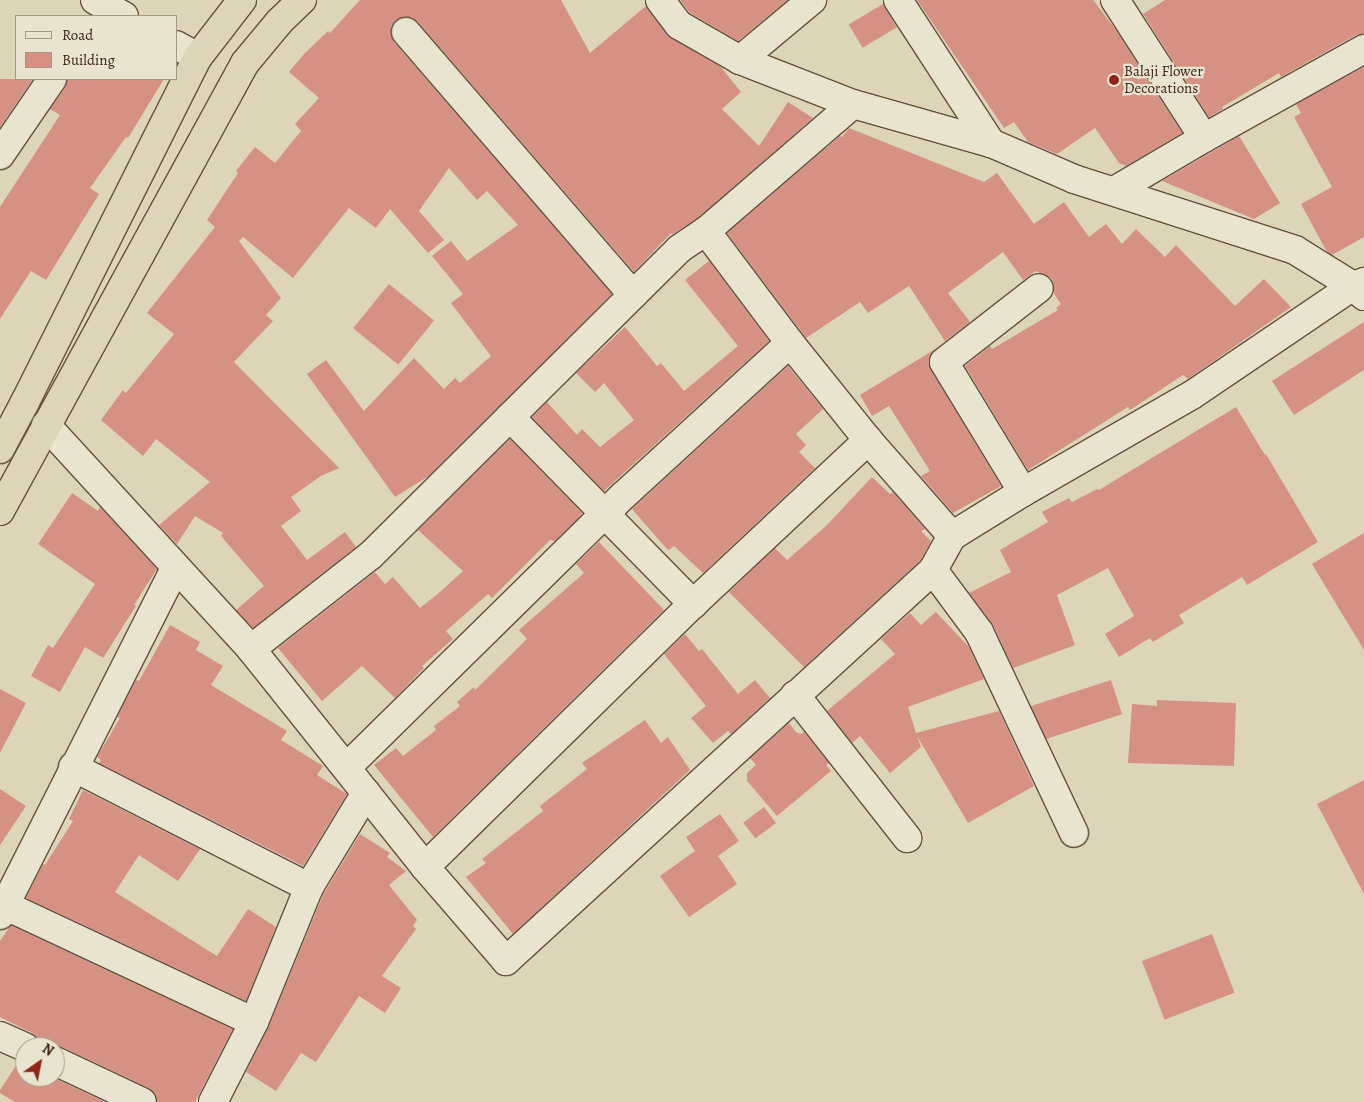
<!DOCTYPE html>
<style>
body{margin:0}
#map{position:relative;width:1364px;height:1102px;overflow:hidden;background:#dcd5b7;font-family:Alegreya,serif}
div>[style]{position:absolute}
.building>*{inset:0;background:#d59283;transform-origin:0 0}
.roads{filter:drop-shadow(1px 0 #66503f) drop-shadow(-1px 0 #66503f) drop-shadow(0 1px #66503f) drop-shadow(0 -1px #66503f)}
.street>*{height:28px;margin:-14px;padding:0 14px;transform-origin:14px;border-radius:14px;background:#e8e4d0}
.highway>*{height:28px;margin:-14px;padding:0 14px;transform-origin:14px;border-radius:14px;background:#dcd5b7}
.dots>*{width:14px;height:14px;translate:-50% -50%;box-sizing:border-box;border:2px solid #e8e4d0;border-radius:50%}
span{translate:-50% -50%;white-space:nowrap;text-align:center;line-height:1.15;-webkit-text-stroke:4.5px #e8e4d0;paint-order:stroke}
.poi-label{font-size:15px;color:#3e2417}
.left{translate:0 -50%;text-align:left}
.legend{position:absolute;left:15px;top:15px;width:162px;height:65px;box-sizing:border-box;background:#e8e4d0;border:1px solid #a49786;margin:0;padding:6px 9px;list-style:none;font-size:15px;color:#3e2417}
.legend li{display:flex;align-items:center;gap:10px;height:25px}
.legend b{width:25px;border:1px solid #a49786}
.north{position:absolute;left:15px;top:1037px;width:50px;height:50px;box-sizing:border-box;background:#e8e4d0;border:1px solid #a49786;border-radius:50%;rotate:33deg;font-size:14px;font-weight:700;line-height:20px;text-align:center;color:#3e2417}
.north::after{content:'';display:block;margin:auto;width:18px;height:22px;background:#8f2418;clip-path:polygon(50% 0,100% 100%,50% 72%,0 100%)}
</style>
<div id="map">
<div class="building">
<i style="clip-path:polygon(360px 0,561px 0,590px 53px,646px 6px,667px 35px,720px 66px,741px 92px,722px 109px,759px 146px,788px 102px,813px 118px,697px 219px,673px 234px,671px 233px,634px 272px,418px 22px,412px 17px,404px 17px,395px 21px,391px 26px,391px 34px,394px 42px,612px 294px,429px 476px,395px 497px,307px 374px,326px 360px,364px 411px,414px 358px,444px 389px,455px 378px,460px 383px,491px 356px,451px 303px,463px 294px,432px 256px,451px 241px,467px 261px,518px 225px,487px 191px,477px 200px,449px 168px,419px 211px,444px 240px,428px 253px,390px 209px,376px 228px,349px 208px,293px 278px,243px 237px,239px 241px,281px 298px,266px 315px,273px 321px,234px 362px,339px 468px,321px 476px,291px 497px,301px 511px,281px 526px,307px 560px,345px 532px,356px 547px,253px 628px,236px 610px,264px 586px,221px 536px,223px 533px,195px 516px,177px 544px,159px 525px,210px 482px,156px 439px,143px 456px,101px 420px,123px 390px,126px 393px,174px 334px,147px 313px,215px 227px,207px 220px,238px 173px,236px 171px,255px 147px,275px 163px,301px 131px,295px 124px,319px 98px,289px 72px,304px 54px,328px 31px,330px 33px)"></i>
<i style="clip-path:polygon(680px 0,788px 0,738px 41px,690px 13px)"></i>
<i style="clip-path:polygon(917px 0,1093px 0,1116px 30px,1182px 133px,1126px 166px,1119px 163px,1095px 128px,1057px 154px,1028px 142px,1014px 122px,1004px 128px)"></i>
<i style="clip-path:polygon(1165px 0,1364px 0,1364px 33px,1356px 35px,1281px 77px,1279px 73px,1222px 107px,1223px 109px,1209px 117px,1143px 14px)"></i>
<i style="left:883px;top:4px;width:27px;height:40px;rotate:59deg"></i>
<i style="clip-path:polygon(1364px 67px,1364px 237px,1332px 255px,1327px 252px,1301px 204px,1332px 187px,1294px 117px,1301px 113px,1296px 104px)"></i>
<i style="clip-path:polygon(0 79px,33px 79px,0 127px)"></i>
<i style="clip-path:polygon(67px 79px,164px 79px,128px 138px,126px 137px,90px 188px,99px 194px,46px 280px,31px 271px,0 319px,0 207px,60px 115px,50px 109px,65px 88px)"></i>
<i style="clip-path:polygon(849px 128px,984px 182px,997px 173px,1034px 224px,1064px 202px,1089px 237px,1106px 224px,1122px 244px,1136px 229px,1165px 257px,1176px 245px,1235px 306px,1264px 279px,1291px 307px,1188px 379px,1183px 375px,1130px 410px,1128px 407px,1028px 470px,965px 366px,990px 346px,992px 349px,1058px 310px,1056px 308px,1061px 304px,1054px 294px,1054px 285px,1051px 278px,1036px 271px,1023px 280px,1003px 252px,948px 293px,970px 322px,945px 341px,909px 286px,868px 313px,860px 302px,806px 338px,727px 233px,840px 136px,842px 137px)"></i>
<i style="clip-path:polygon(1239px 136px,1280px 203px,1254px 219px,1162px 181px)"></i>
<i style="clip-path:polygon(709px 261px,769px 341px,604px 491px,532px 417px,547px 402px,577px 435px,582px 429px,600px 447px,634px 420px,604px 383px,595px 392px,576px 373px,625px 327px,657px 366px,661px 363px,684px 391px,738px 346px,685px 280px)"></i>
<i style="left:389px;top:284px;width:58px;height:57px;rotate:39deg"></i>
<i style="clip-path:polygon(1364px 322px,1364px 370px,1294px 415px,1272px 381px)"></i>
<i style="clip-path:polygon(937px 348px,930px 356px,931px 370px,1001px 486px,953px 513px,921px 476px,930px 471px,889px 406px,872px 416px,860px 395px)"></i>
<i style="clip-path:polygon(788px 366px,823px 409px,796px 434px,806px 445px,799px 452px,815px 468px,703px 573px,674px 546px,669px 550px,666px 548px,632px 509px)"></i>
<i style="clip-path:polygon(1236px 407px,1265px 455px,1266px 454px,1318px 542px,1247px 585px,1242px 577px,1179px 615px,1184px 623px,1153px 642px,1150px 638px,1119px 657px,1105px 634px,1134px 616px,1108px 568px,1057px 595px,1075px 645px,1013px 668px,993px 625px,969px 593px,1011px 572px,1000px 550px,1048px 522px,1042px 512px,1069px 498px,1072px 502px,1097px 489px,1099px 490px)"></i>
<i style="clip-path:polygon(510px 439px,582px 513px,578px 519px,555px 541px,550px 540px,492px 598px,488px 594px,446px 631px,453px 639px,422px 666px,424px 668px,395px 698px,362px 666px,322px 701px,278px 648px,375px 572px,385px 584px,393px 577px,420px 608px,440px 592px,463px 571px,418px 530px)"></i>
<i style="clip-path:polygon(872px 477px,890px 494px,893px 492px,925px 529px,921px 531px,931px 541px,921px 560px,804px 667px,729px 592px,775px 548px,787px 560px,826px 526px)"></i>
<i style="clip-path:polygon(72px 493px,98px 511px,100px 507px,157px 569px,134px 605px,136px 606px,103px 658px,85px 647px,60px 692px,31px 676px,48px 645px,53px 648px,95px 584px,38px 544px)"></i>
<i style="clip-path:polygon(1364px 533px,1364px 650px,1312px 564px)"></i>
<i style="clip-path:polygon(599px 542px,664px 610px,433px 837px,374px 765px,396px 748px,403px 756px,436px 730px,434px 726px,460px 706px,457px 702px,474px 687px,475px 690px,527px 639px,519px 630px,584px 573px,576px 564px)"></i>
<i style="clip-path:polygon(936px 612px,969px 647px,984px 679px,908px 707px,916px 733px,999px 711px,1034px 786px,968px 823px,917px 736px,921px 747px,890px 773px,860px 736px,852px 743px,827px 711px,895px 654px,881px 639px,910px 613px,921px 625px)"></i>
<i style="clip-path:polygon(170px 625px,200px 642px,196px 650px,223px 666px,211px 685px,287px 731px,281px 740px,323px 766px,317px 775px,347px 794px,303px 866px,99px 763px,101px 760px,97px 757px,120px 718px,117px 717px,136px 680px,139px 681px)"></i>
<i style="clip-path:polygon(685px 634px,699px 651px,702px 649px,738px 694px,755px 680px,770px 698px,731px 734px,728px 731px,713px 743px,691px 718px,706px 706px,664px 654px)"></i>
<i style="left:1111px;top:680px;width:36px;height:84px;rotate:72deg"></i>
<i style="clip-path:polygon(0 689px,26px 703px,0 753px)"></i>
<i style="clip-path:polygon(1157px 700px,1236px 703px,1234px 766px,1128px 763px,1132px 704px,1157px 706px)"></i>
<i style="clip-path:polygon(645px 720px,661px 743px,668px 737px,690px 770px,513px 934px,466px 877px,486px 863px,482px 859px,543px 811px,540px 806px,587px 769px,582px 763px)"></i>
<i style="clip-path:polygon(789px 723px,796px 732px,801px 734px,804px 732px,829px 763px,826px 765px,831px 771px,777px 816px,747px 781px,747px 773px,756px 765px,750px 758px)"></i>
<i style="clip-path:polygon(1364px 780px,1364px 894px,1317px 804px)"></i>
<i style="clip-path:polygon(0 789px,26px 806px,0 845px)"></i>
<i style="clip-path:polygon(83px 790px,200px 849px,178px 881px,139px 855px,115px 892px,217px 956px,248px 909px,276px 927px,246px 1001px,26px 898px,43px 864px,45px 865px,73px 821px,69px 819px)"></i>
<i style="left:764px;top:807px;width:20px;height:26px;rotate:53deg"></i>
<i style="clip-path:polygon(720px 814px,739px 841px,718px 856px,737px 884px,689px 917px,660px 876px,695px 851px,686px 837px)"></i>
<i style="clip-path:polygon(360px 834px,390px 853px,387px 857px,406px 871px,389px 885px,417px 920px,413px 926px,416px 929px,382px 976px,401px 988px,385px 1013px,359px 996px,316px 1062px,301px 1053px,276px 1091px,246px 1072px,268px 1028px,323px 895px)"></i>
<i style="clip-path:polygon(11px 925px,233px 1029px,195px 1102px,157px 1102px,155px 1094px,149px 1088px,62px 1047px,40px 1047px,38px 1038px,32px 1033px,0 1017px,0 941px)"></i>
<i style="left:1212px;top:934px;width:63px;height:75px;rotate:69deg"></i>
<i style="clip-path:polygon(19px 1061px,25px 1062px,25px 1077px,52px 1077px,105px 1102px,15px 1102px,0 1093px,0 1090px)"></i>
</div>
<div class="roads">
<div class="street">
<i style="left:95px;top:0;width:33px;rotate:29deg"></i>
<i style="left:660px;top:0;width:31px;rotate:53deg"></i>
<i style="left:679px;top:25px;width:70px;rotate:29.8deg"></i>
<i style="left:740px;top:60px;width:121px;rotate:21.3deg"></i>
<i style="left:853px;top:104px;width:143px;rotate:15.8deg"></i>
<i style="left:991px;top:143px;width:90px;rotate:23.4deg"></i>
<i style="left:1074px;top:179px;width:232px;rotate:17.8deg"></i>
<i style="left:1295px;top:250px;width:68px;rotate:31.8deg"></i>
<i style="left:1353px;top:286px;width:15px;rotate:42deg"></i>
<i style="left:898px;top:0;width:171px;rotate:57deg"></i>
<i style="left:1115px;top:0;width:164px;rotate:57.2deg"></i>
<i style="left:406px;top:32px;width:347px;rotate:49.2deg"></i>
<i style="left:176px;top:45px;width:25px;rotate:29deg"></i>
<i style="left:740px;top:60px;width:94px;rotate:-39.8deg"></i>
<i style="left:0;top:155px;width:92px;rotate:-55.6deg"></i>
<i style="left:1114px;top:191px;width:104px;rotate:-30.5deg"></i>
<i style="left:1204px;top:138px;width:183px;rotate:-29.1deg"></i>
<i style="left:706px;top:231px;width:140px;rotate:53.1deg"></i>
<i style="left:790px;top:343px;width:124px;rotate:51.2deg"></i>
<i style="left:868px;top:440px;width:128px;rotate:48.8deg"></i>
<i style="left:510px;top:417px;width:262px;rotate:45.6deg"></i>
<i style="left:46px;top:425px;width:304px;rotate:47.5deg"></i>
<i style="left:251px;top:649px;width:279px;rotate:51.4deg"></i>
<i style="left:425px;top:867px;width:124px;rotate:49.2deg"></i>
<i style="left:506px;top:961px;width:579px;rotate:-42.48deg"></i>
<i style="left:933px;top:570px;width:39px;rotate:-61deg"></i>
<i style="left:952px;top:536px;width:84px;rotate:-31.8deg"></i>
<i style="left:1023px;top:492px;width:195px;rotate:-29.9deg"></i>
<i style="left:1192px;top:395px;width:194px;rotate:-34.1deg"></i>
<i style="left:1353px;top:286px;width:12px;rotate:-20deg"></i>
<i style="left:1023px;top:492px;width:152px;rotate:-121.3deg"></i>
<i style="left:944px;top:362px;width:120px;rotate:-37.9deg"></i>
<i style="left:933px;top:570px;width:77px;rotate:53.4deg"></i>
<i style="left:979px;top:632px;width:222px;rotate:64.7deg"></i>
<i style="left:251px;top:649px;width:152px;rotate:-38.1deg"></i>
<i style="left:371px;top:555px;width:434px;rotate:-44.8deg"></i>
<i style="left:679px;top:249px;width:32px;rotate:-34deg"></i>
<i style="left:706px;top:231px;width:194px;rotate:-40.8deg"></i>
<i style="left:795px;top:695px;width:182px;rotate:51.9deg"></i>
<i style="left:73px;top:767px;width:265px;rotate:27deg"></i>
<i style="left:347px;top:767px;width:388px;rotate:-44.5deg"></i>
<i style="left:624px;top:495px;width:225px;rotate:-42.5deg"></i>
<i style="left:425px;top:867px;width:375px;rotate:-44.5deg"></i>
<i style="left:693px;top:604px;width:240px;rotate:-43.1deg"></i>
<i style="left:0;top:903px;width:280px;rotate:25.1deg"></i>
<i style="left:254px;top:1022px;width:146px;rotate:-67.8deg"></i>
<i style="left:309px;top:887px;width:110px;rotate:-58.8deg"></i>
<i style="left:0;top:915px;width:389px;rotate:-63.2deg"></i>
<i style="left:0;top:1036px;width:27px;rotate:24deg"></i>
<i style="left:55px;top:1061px;width:96px;rotate:25.2deg"></i>
<i style="left:213px;top:1102px;width:90px;rotate:-62.9deg"></i>
</div>
<div class="highway">
<i style="left:0;top:449px;width:53px;rotate:-62deg"></i>
<i style="left:25px;top:402px;width:386px;rotate:-63.4deg"></i>
<i style="left:198px;top:57px;width:72px;rotate:-52.3deg"></i>
<i style="left:0;top:511px;width:511px;rotate:-61.33deg"></i>
<i style="left:245px;top:63px;width:53px;rotate:-50.3deg"></i>
<i style="left:279px;top:22px;width:32px;rotate:-44deg"></i>
</div>
</div>
<div class="dots">
<i style="left:1114px;top:80px;background:#8f2418"></i>
</div>
<div class="poi-label">
<span class="left" style="left:1124px;top:80px">Balaji Flower<br>Decorations</span>
</div>
<ul class="legend">
<li><b style="height:6px;background:#e8e4d0"></b>Road</li>
<li><b style="height:14px;background:#d59283"></b>Building</li>
</ul>
<div class="north">N</div>
</div>
